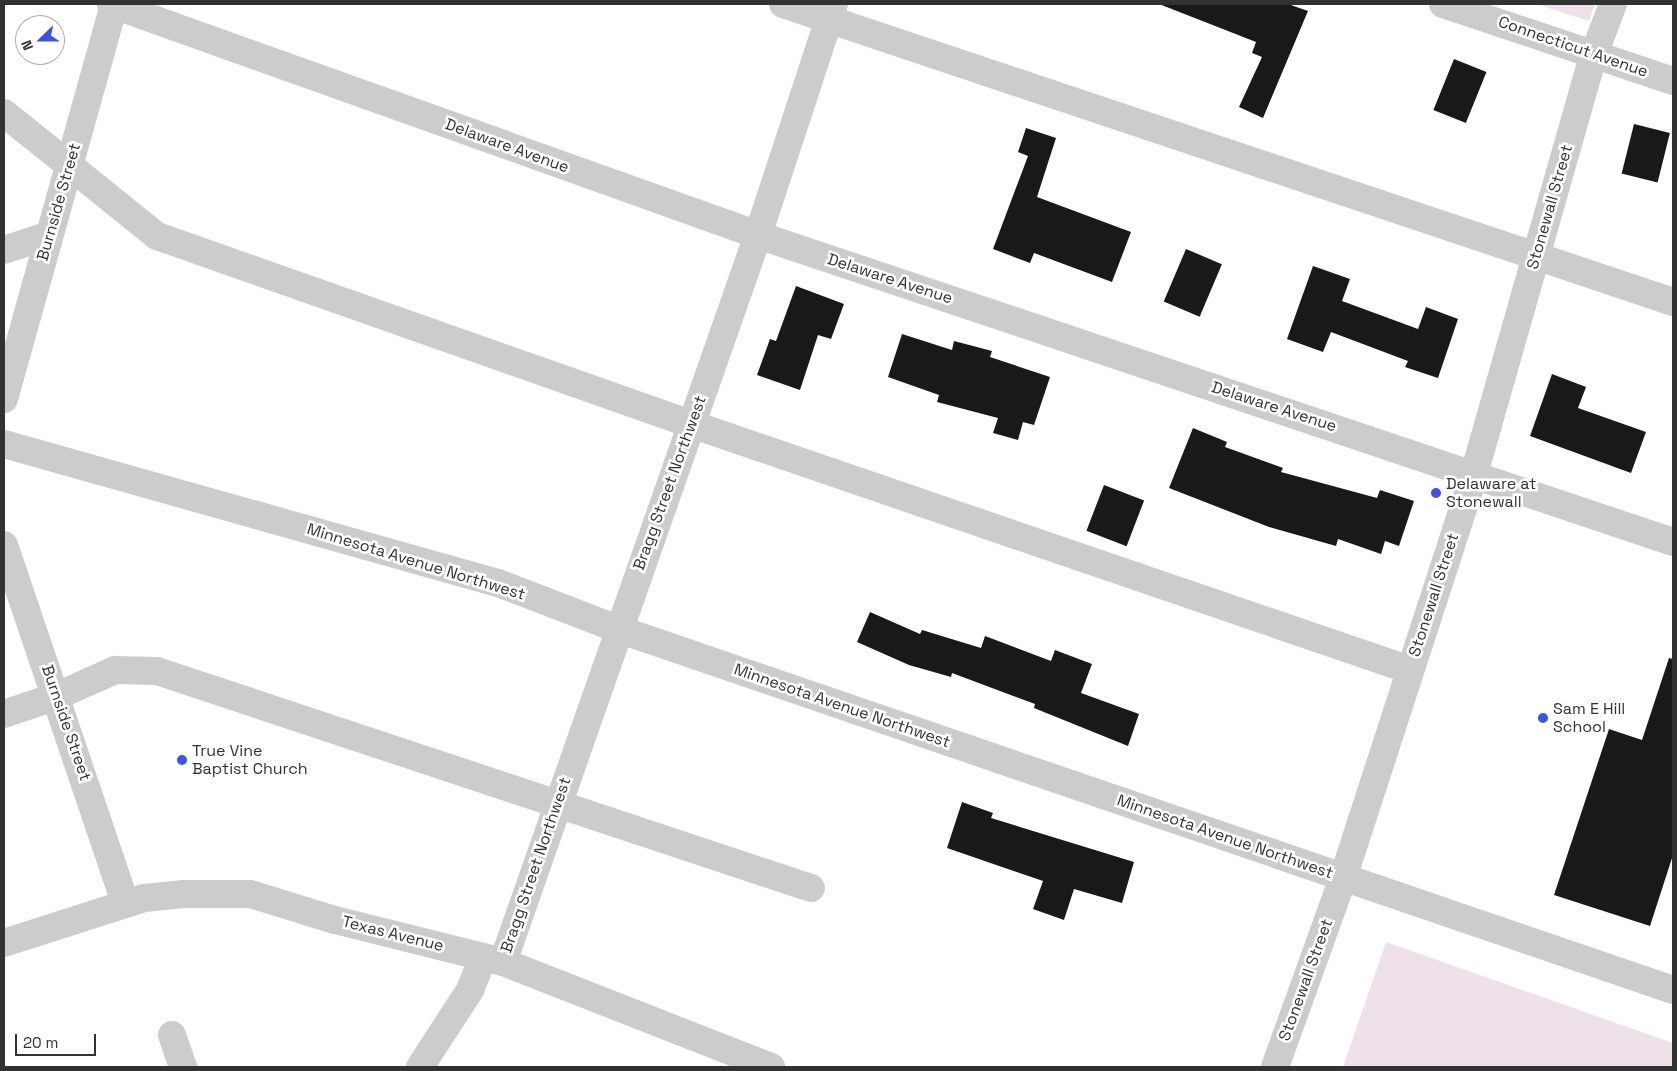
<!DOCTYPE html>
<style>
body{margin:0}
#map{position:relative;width:1677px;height:1071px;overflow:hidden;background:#fff;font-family:"Space Grotesk",sans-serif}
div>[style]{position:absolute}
.green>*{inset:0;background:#eee1e9}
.building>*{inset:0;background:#191919;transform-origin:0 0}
.minor>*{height:28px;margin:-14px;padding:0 14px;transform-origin:14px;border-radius:14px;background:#ccc}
.dots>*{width:14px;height:14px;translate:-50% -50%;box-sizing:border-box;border:2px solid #fff;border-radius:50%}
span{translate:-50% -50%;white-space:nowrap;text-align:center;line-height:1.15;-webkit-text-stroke:5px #fff;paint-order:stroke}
.street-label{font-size:16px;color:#323232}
.poi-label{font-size:16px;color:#323232}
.left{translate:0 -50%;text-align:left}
.frame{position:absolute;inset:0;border:5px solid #323232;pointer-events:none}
.north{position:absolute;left:15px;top:15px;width:50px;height:50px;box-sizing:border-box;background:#fff;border:1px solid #adadad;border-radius:50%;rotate:248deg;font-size:14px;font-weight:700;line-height:20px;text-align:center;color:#323232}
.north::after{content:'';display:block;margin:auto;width:18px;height:22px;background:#3a55e4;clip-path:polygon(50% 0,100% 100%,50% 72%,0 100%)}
.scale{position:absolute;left:15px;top:1034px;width:81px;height:22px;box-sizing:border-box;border:2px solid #323232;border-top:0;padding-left:6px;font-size:15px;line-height:18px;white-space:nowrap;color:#323232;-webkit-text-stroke:4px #fff;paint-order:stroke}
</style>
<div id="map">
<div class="green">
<i style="clip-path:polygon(1536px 4px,1595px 4px,1589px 21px)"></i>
<i style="clip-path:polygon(1386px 942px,1673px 1043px,1673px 1067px,1343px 1067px)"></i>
</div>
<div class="building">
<i style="clip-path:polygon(1159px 4px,1288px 4px,1308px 11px,1263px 118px,1239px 107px,1262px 57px,1252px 53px,1256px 42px)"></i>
<i style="left:1454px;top:59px;width:35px;height:55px;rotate:22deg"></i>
<i style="left:1634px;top:124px;width:37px;height:51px;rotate:14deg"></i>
<i style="clip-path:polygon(1026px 128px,1056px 138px,1037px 197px,1131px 232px,1112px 282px,1034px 253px,1030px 263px,993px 249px,1028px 156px,1018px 152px)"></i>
<i style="left:1186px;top:249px;width:39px;height:57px;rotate:23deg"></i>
<i style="clip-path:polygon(1313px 266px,1350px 279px,1342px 301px,1418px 329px,1426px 307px,1458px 319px,1438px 378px,1405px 367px,1408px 361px,1331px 332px,1323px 352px,1287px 339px)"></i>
<i style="clip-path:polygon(796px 286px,844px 304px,831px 339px,818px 335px,800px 390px,757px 375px,770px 339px,776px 341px)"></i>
<i style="clip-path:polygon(902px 334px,952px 350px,954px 341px,992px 351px,990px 357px,1050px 377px,1034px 425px,1023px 422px,1018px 440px,993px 433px,998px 418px,937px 402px,939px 395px,888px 377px)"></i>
<i style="clip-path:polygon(1552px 374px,1586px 387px,1578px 408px,1646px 432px,1631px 473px,1530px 436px)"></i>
<i style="clip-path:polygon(1193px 428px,1227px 442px,1225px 447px,1283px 468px,1281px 472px,1377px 498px,1380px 490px,1414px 501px,1399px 546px,1385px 541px,1381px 554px,1338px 539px,1336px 546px,1269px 527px,1169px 488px)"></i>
<i style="left:1104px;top:485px;width:43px;height:49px;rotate:21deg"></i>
<i style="clip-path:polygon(870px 612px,920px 634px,922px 630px,981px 648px,985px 636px,1051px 661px,1055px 650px,1092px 664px,1081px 693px,1139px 714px,1128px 746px,1034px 708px,1035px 704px,952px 673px,951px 677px,909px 665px,857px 642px)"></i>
<i style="clip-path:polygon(1669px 658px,1673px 659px,1673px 855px,1650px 926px,1554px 895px,1609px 729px,1642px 740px)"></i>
<i style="clip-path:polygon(962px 802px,993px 813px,991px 818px,1134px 862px,1122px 903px,1074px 889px,1064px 920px,1033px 909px,1043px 881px,947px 848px)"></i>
</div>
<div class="minor">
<i style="left:111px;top:4px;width:687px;rotate:19.65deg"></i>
<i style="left:758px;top:235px;width:965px;rotate:18.55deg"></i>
<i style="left:783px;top:4px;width:939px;rotate:18.51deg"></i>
<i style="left:1443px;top:4px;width:243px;rotate:18.5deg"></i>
<i style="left:4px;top:113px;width:196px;rotate:38.8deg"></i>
<i style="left:157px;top:236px;width:566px;rotate:19.4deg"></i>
<i style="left:691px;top:424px;width:760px;rotate:18.89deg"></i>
<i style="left:4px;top:250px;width:47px;rotate:-18.4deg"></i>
<i style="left:4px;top:399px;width:410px;rotate:-74.4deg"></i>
<i style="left:4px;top:444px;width:513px;rotate:15.72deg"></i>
<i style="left:498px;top:583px;width:129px;rotate:21deg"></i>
<i style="left:618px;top:629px;width:1115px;rotate:18.89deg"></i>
<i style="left:4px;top:545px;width:378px;rotate:71.3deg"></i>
<i style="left:4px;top:714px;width:56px;rotate:-18.8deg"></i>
<i style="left:57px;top:696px;width:64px;rotate:-24.1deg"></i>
<i style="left:115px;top:670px;width:42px;rotate:1.4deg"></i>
<i style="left:157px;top:671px;width:689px;rotate:18.36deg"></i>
<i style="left:4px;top:943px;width:147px;rotate:-17.8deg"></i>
<i style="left:144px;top:898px;width:40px;rotate:-5.7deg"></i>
<i style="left:184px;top:894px;width:66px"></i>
<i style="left:250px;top:894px;width:89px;rotate:17deg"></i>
<i style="left:335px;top:920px;width:173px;rotate:14deg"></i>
<i style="left:503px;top:962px;width:288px;rotate:21.4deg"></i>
<i style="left:503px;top:962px;width:770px;rotate:-70.67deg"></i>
<i style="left:758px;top:235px;width:243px;rotate:-71.8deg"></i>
<i style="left:172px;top:1035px;width:34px;rotate:71deg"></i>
<i style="left:420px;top:1067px;width:92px;rotate:-57deg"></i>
<i style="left:470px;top:990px;width:35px;rotate:-68deg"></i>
<i style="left:1275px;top:1067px;width:201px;rotate:-70.2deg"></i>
<i style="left:1343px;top:878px;width:425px;rotate:-72deg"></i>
<i style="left:1474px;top:474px;width:437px;rotate:-74.1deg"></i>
<i style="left:1594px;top:54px;width:53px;rotate:-69.2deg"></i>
</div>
<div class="dots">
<i style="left:1436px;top:493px;background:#3a55e4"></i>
<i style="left:1543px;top:718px;background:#3a55e4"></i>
<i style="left:182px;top:760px;background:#3a55e4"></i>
</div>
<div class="street-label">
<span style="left:1573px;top:47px;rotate:19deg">Connecticut Avenue</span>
<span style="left:507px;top:146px;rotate:20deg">Delaware Avenue</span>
<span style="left:59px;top:202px;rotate:-74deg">Burnside Street</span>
<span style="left:1550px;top:207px;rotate:-74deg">Stonewall Street</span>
<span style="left:890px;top:279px;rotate:18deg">Delaware Avenue</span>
<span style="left:1274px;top:407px;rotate:18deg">Delaware Avenue</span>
<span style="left:670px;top:483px;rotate:-70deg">Bragg Street Northwest</span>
<span style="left:416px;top:562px;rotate:17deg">Minnesota Avenue Northwest</span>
<span style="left:1434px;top:595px;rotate:-72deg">Stonewall Street</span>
<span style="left:842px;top:706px;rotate:19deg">Minnesota Avenue Northwest</span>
<span style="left:66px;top:723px;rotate:71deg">Burnside Street</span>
<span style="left:1225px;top:837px;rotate:19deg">Minnesota Avenue Northwest</span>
<span style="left:536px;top:865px;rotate:-71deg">Bragg Street Northwest</span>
<span style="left:393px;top:934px;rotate:14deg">Texas Avenue</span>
<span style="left:1306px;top:980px;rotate:-70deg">Stonewall Street</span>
</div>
<div class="poi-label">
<span class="left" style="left:1446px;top:493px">Delaware at<br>Stonewall</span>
<span class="left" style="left:1553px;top:718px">Sam E Hill<br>School</span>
<span class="left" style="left:192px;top:760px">True Vine<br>Baptist Church</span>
</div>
<div class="frame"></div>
<div class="north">N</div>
<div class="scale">20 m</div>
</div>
